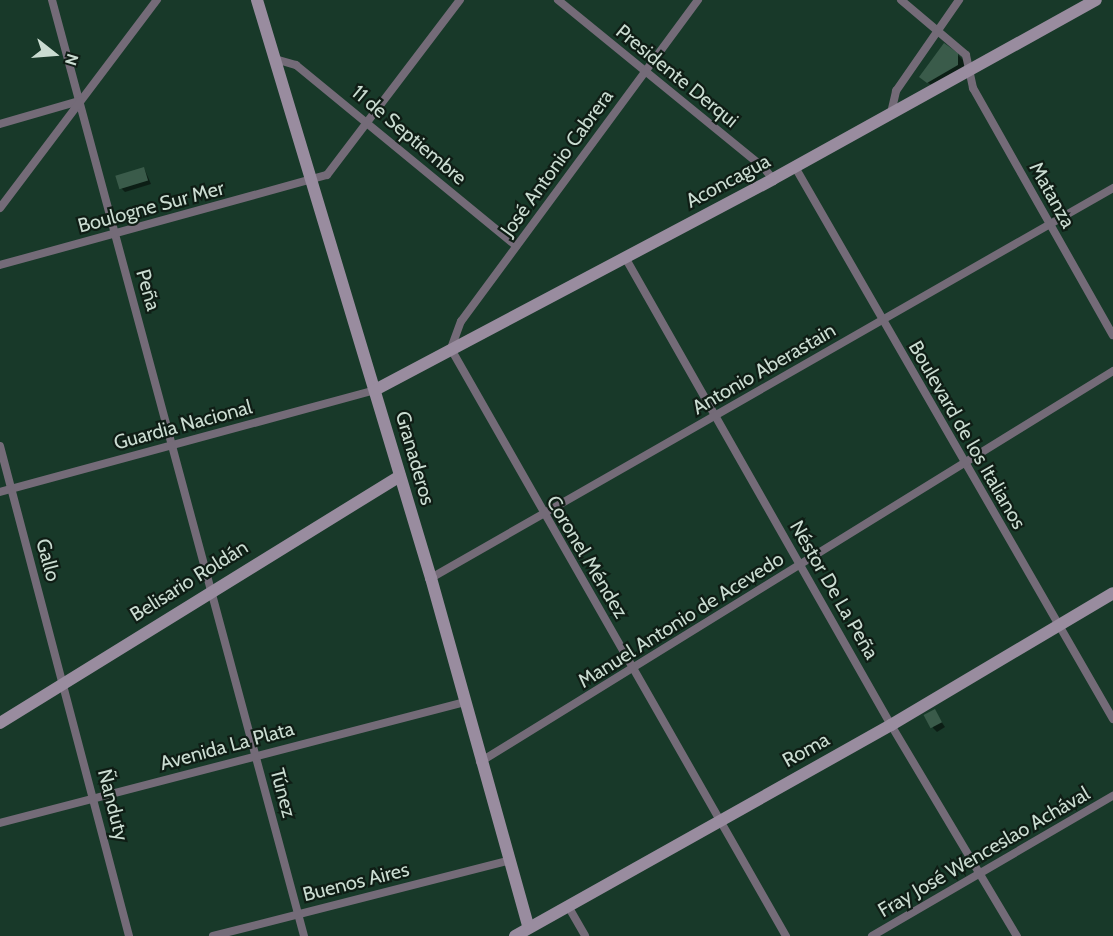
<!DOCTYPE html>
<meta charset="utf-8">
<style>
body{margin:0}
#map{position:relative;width:1113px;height:936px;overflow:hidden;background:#183929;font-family:Cabin,sans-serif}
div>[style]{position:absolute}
.shadow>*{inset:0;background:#0007}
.building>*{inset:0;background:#3a5b4a;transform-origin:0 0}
.street>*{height:8px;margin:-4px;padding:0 4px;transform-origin:4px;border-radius:4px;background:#746b78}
.secondary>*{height:12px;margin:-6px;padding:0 6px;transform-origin:6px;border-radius:6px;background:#998c9f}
span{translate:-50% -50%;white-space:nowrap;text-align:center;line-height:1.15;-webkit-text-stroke:4.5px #0f1d15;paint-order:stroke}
.street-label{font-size:20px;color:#cadcd1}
.north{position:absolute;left:24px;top:24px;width:60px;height:60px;-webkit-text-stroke:4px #0f1d15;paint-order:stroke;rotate:107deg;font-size:16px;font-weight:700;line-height:24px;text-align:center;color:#cadcd1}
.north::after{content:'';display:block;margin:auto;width:21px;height:27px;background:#cadcd1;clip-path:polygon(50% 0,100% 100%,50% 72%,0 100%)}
</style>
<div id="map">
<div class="shadow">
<i style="clip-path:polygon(957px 54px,964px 61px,964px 71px,935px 88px,921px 77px)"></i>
<i style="clip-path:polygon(144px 168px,151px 184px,125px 192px,121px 188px)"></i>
<i style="clip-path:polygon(934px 711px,945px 727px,937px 732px,933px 728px)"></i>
</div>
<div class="building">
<i style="clip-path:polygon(944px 43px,958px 53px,958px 65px,927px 83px,919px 77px)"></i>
<i style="left:144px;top:167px;width:14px;height:30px;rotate:73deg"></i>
<i style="left:935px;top:709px;width:15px;height:13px;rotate:62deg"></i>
</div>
<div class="street">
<i style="left:52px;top:0;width:969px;rotate:74.93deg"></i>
<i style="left:558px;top:0;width:266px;rotate:39.2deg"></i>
<i style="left:764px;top:168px;width:14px;rotate:51deg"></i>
<i style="left:698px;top:0;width:399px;rotate:126.4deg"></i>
<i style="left:461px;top:321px;width:30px;rotate:110deg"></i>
<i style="left:451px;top:349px;width:676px;rotate:60.29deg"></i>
<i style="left:901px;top:0;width:85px;rotate:40.2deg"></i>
<i style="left:966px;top:55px;width:34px;rotate:78deg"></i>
<i style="left:973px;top:88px;width:284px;rotate:60.5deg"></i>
<i style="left:275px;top:59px;width:22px;rotate:16deg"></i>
<i style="left:296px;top:65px;width:285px;rotate:39.4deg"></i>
<i style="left:891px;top:113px;width:23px;rotate:-77deg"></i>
<i style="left:896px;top:91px;width:111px;rotate:-55.3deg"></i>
<i style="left:0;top:124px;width:82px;rotate:-16.2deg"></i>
<i style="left:795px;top:167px;width:637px;rotate:60.05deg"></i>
<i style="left:0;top:208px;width:261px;rotate:-53deg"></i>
<i style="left:626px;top:259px;width:536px;rotate:60.37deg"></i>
<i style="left:891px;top:725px;width:246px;rotate:59.2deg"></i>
<i style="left:0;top:265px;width:339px;rotate:-15.4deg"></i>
<i style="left:327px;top:175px;width:220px;rotate:-52.8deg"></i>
<i style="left:0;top:446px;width:507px;rotate:75.25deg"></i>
<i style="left:0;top:492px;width:389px;rotate:-15.2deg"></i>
<i style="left:431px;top:578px;width:786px;rotate:-29.76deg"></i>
<i style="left:480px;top:762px;width:744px;rotate:-31.7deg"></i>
<i style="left:0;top:823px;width:479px;rotate:-14.6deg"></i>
<i style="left:568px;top:906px;width:34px;rotate:60deg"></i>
<i style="left:213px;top:936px;width:304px;rotate:-14.3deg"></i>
<i style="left:872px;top:936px;width:279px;rotate:-30.2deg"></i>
</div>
<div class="secondary">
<i style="left:257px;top:0;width:604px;rotate:73.25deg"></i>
<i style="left:431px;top:578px;width:363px;rotate:74.4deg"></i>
<i style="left:375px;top:390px;width:450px;rotate:-27.9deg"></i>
<i style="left:773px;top:179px;width:369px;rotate:-29deg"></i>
<i style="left:0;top:723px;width:470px;rotate:-31.7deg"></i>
<i style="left:515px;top:936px;width:431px;rotate:-29.3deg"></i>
<i style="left:891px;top:725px;width:258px;rotate:-30.7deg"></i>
</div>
<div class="street-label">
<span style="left:677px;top:76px;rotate:39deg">Presidente Derqui</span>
<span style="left:409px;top:135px;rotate:40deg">11 de Septiembre</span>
<span style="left:557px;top:163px;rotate:-54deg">José Antonio Cabrera</span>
<span style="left:728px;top:181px;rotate:-28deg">Aconcagua</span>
<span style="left:1052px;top:195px;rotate:61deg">Matanza</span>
<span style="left:151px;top:207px;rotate:-15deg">Boulogne Sur Mer</span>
<span style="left:148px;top:290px;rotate:74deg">Peña</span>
<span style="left:764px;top:369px;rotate:-30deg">Antonio Aberastain</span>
<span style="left:183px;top:425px;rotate:-15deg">Guardia Nacional</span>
<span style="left:967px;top:435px;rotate:60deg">Boulevard de los Italianos</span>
<span style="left:415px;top:458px;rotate:74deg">Granaderos</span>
<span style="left:587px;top:557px;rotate:59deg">Coronel Méndez</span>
<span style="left:48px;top:560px;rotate:75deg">Gallo</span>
<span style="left:189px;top:581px;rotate:-32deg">Belisario Roldán</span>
<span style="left:834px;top:590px;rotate:60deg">Néstor De La Peña</span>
<span style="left:681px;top:620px;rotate:-32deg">Manuel Antonio de Acevedo</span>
<span style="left:227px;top:746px;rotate:-15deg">Avenida La Plata</span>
<span style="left:806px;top:750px;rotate:-29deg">Roma</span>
<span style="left:283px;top:793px;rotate:75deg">Túnez</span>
<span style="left:113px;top:805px;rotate:76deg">Ñanduty</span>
<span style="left:984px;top:852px;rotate:-30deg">Fray José Wenceslao Achával</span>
<span style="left:356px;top:882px;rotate:-14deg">Buenos Aires</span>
</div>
<div class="north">N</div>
</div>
